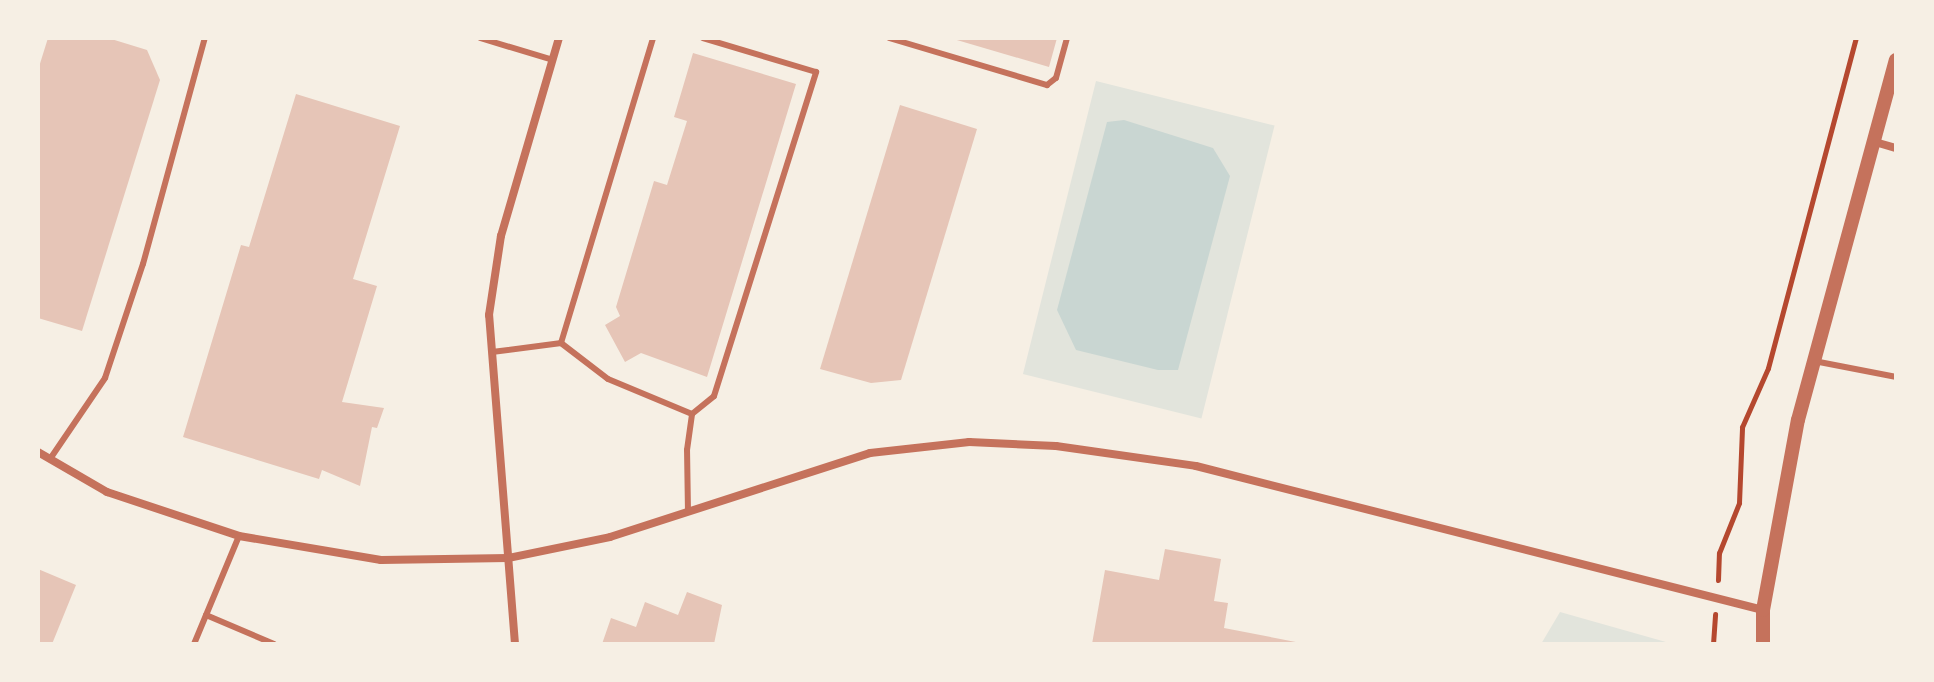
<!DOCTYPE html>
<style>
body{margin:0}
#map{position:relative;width:1934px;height:682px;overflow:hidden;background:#f6efe4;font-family:"Open Sans",sans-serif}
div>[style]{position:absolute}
.green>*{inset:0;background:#e2e4dc;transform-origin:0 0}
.water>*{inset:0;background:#c9d6d2}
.building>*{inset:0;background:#e6c5b7}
.path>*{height:5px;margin:-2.5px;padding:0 2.5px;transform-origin:2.5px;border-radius:2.5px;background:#b5482f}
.service>*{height:6px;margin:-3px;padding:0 3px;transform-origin:3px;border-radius:3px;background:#c5725c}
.minor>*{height:8px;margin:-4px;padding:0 4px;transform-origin:4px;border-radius:4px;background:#c5725c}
.tertiary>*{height:14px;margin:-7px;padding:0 7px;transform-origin:7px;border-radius:7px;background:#c5725c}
span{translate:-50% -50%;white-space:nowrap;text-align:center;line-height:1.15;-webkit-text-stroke:6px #f6efe4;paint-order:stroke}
.frame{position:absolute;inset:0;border:40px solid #f6efe4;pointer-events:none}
</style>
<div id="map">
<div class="green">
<i style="left:1096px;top:81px;width:184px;height:302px;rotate:14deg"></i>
<i style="clip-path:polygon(1560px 612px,1673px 644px,1541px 644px)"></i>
</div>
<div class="water">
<i style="clip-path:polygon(1124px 120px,1213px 148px,1230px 176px,1178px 370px,1158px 370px,1076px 350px,1057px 310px,1107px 122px)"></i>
</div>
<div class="building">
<i style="clip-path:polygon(48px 38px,108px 38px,147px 50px,160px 80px,82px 331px,38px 318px,38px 70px)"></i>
<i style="clip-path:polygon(950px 38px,1057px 38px,1049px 67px)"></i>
<i style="clip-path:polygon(693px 53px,796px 84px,707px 377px,641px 353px,625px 362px,605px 325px,620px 316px,616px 307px,654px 181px,667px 185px,687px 121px,674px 117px)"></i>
<i style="clip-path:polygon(296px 94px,400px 126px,353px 279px,377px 286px,342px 402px,384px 408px,377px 428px,372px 427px,360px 486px,322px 470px,319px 479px,183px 437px,241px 245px,249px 247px)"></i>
<i style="clip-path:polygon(900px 105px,977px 129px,901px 380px,871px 383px,820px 369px)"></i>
<i style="clip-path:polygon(1165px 549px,1221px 559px,1214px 601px,1228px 603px,1224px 628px,1306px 644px,1092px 644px,1105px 570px,1159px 580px)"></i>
<i style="clip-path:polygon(38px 569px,76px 585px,52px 644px,38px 644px)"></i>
<i style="clip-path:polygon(687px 592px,722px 605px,714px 644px,602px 644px,611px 618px,636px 627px,645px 602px,678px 615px)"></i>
</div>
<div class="path">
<i style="left:1718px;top:580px;width:27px;rotate:-88deg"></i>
<i style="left:1719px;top:553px;width:54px;rotate:-68.2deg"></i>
<i style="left:1739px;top:503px;width:76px;rotate:-87.7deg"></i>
<i style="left:1742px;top:427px;width:64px;rotate:-66.2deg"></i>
<i style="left:1768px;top:368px;width:342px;rotate:-75.1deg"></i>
<i style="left:1713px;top:644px;width:30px;rotate:-86deg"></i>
</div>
<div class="service">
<i style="left:480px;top:38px;width:76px;rotate:16.8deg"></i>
<i style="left:889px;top:38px;width:165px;rotate:16.6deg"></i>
<i style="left:1047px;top:85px;width:11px;rotate:-38deg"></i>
<i style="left:1056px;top:78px;width:41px;rotate:-74.6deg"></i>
<i style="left:561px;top:343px;width:59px;rotate:37.5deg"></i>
<i style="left:608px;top:379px;width:91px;rotate:22.6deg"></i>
<i style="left:692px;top:414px;width:28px;rotate:-39deg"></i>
<i style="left:714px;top:396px;width:340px;rotate:-72.5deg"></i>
<i style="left:816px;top:72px;width:118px;rotate:-163.3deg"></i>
<i style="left:492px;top:352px;width:70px;rotate:-7.4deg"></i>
<i style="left:561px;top:343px;width:319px;rotate:-73.2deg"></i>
<i style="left:1814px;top:361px;width:84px;rotate:11deg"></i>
<i style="left:50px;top:459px;width:98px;rotate:-55.8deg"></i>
<i style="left:105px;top:378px;width:120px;rotate:-71.6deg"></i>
<i style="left:143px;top:264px;width:234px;rotate:-74.7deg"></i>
<i style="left:688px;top:512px;width:62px;rotate:-90.9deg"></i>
<i style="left:687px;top:450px;width:36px;rotate:-82deg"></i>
<i style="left:206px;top:615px;width:74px;rotate:23.1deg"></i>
<i style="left:194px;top:644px;width:117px;rotate:-67.4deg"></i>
</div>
<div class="minor">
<i style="left:1875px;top:142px;width:22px;rotate:16deg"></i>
<i style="left:38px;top:452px;width:80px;rotate:30.1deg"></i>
<i style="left:107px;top:492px;width:139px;rotate:18.4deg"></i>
<i style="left:239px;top:536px;width:144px;rotate:9.6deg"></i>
<i style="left:381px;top:560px;width:127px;rotate:-0.9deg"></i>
<i style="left:508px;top:558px;width:104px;rotate:-11.6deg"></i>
<i style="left:610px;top:537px;width:273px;rotate:-17.9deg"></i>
<i style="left:870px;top:453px;width:100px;rotate:-6.3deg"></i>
<i style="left:969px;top:442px;width:87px;rotate:2.6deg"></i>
<i style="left:1056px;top:446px;width:141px;rotate:8.1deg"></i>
<i style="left:1196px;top:466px;width:585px;rotate:14.25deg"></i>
<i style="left:515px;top:644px;width:330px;rotate:-94.5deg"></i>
<i style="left:489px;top:315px;width:80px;rotate:-81.4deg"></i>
<i style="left:501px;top:236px;width:206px;rotate:-73.7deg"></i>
</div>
<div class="tertiary">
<i style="left:1763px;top:644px;width:34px;rotate:-90deg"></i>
<i style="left:1763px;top:610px;width:193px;rotate:-79.6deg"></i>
<i style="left:1798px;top:420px;width:373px;rotate:-74.8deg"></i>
</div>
<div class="frame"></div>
</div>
